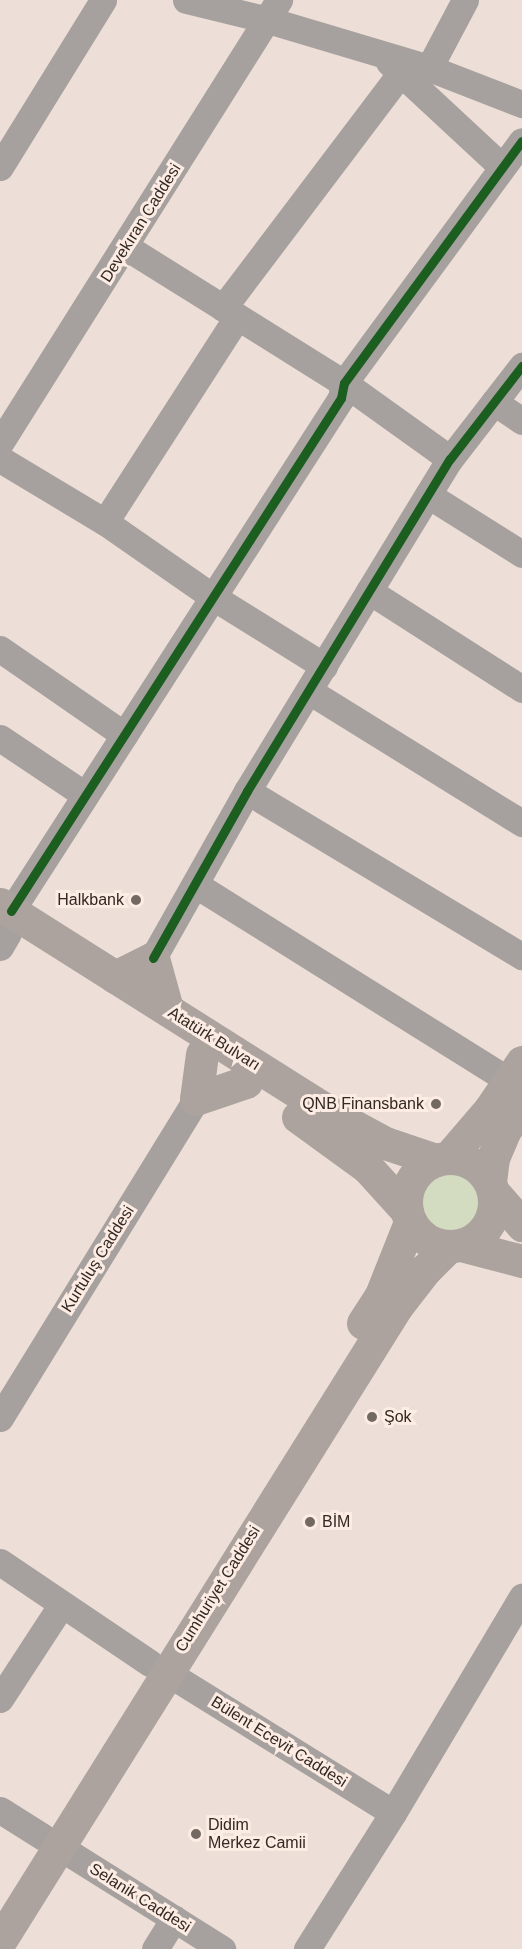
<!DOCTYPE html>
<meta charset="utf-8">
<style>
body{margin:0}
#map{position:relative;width:522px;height:1949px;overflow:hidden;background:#eddfd7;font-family:Arial,sans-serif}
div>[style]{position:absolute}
.green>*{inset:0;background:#d3dcc1}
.round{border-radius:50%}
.minor>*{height:27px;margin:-13.5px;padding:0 13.5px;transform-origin:13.5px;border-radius:13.5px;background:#a6a19e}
.major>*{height:33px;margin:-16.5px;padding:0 16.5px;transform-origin:16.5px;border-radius:16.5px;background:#aca39f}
.major>.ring{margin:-16.5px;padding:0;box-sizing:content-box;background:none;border:33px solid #aca39f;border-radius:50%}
.cycleway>*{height:9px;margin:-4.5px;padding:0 4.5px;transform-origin:4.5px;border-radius:4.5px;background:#1b5e20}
.dots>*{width:16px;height:16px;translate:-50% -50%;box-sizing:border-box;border:3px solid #fcece3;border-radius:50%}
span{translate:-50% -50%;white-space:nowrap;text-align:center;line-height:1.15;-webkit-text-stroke:6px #fcece3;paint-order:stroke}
.street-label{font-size:16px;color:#322923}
.poi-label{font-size:16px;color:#322923}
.right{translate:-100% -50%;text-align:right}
.left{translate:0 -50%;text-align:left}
</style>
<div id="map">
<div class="green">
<i class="round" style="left:418px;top:1169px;width:64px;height:64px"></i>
</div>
<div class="minor">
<i style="left:186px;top:0;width:84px;rotate:13.7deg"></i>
<i style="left:268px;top:20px;width:168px;rotate:16.6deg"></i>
<i style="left:429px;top:68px;width:100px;rotate:21.2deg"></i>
<i style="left:389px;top:62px;width:154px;rotate:42.9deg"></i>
<i style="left:429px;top:68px;width:77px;rotate:-62.1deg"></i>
<i style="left:0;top:167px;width:196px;rotate:-58.3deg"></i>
<i style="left:126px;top:247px;width:257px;rotate:32deg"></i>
<i style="left:344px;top:383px;width:130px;rotate:35.6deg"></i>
<i style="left:223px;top:308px;width:295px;rotate:-52.9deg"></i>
<i style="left:494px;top:402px;width:34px;rotate:34deg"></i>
<i style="left:0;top:443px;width:524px;rotate:-57.8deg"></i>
<i style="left:0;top:459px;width:122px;rotate:31deg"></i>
<i style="left:105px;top:522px;width:131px;rotate:34.8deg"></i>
<i style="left:213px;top:597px;width:131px;rotate:31.9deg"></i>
<i style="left:428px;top:495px;width:111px;rotate:32.1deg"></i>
<i style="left:105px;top:522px;width:244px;rotate:-57.2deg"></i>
<i style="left:369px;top:591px;width:182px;rotate:32.6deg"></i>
<i style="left:0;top:649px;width:151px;rotate:34.7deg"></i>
<i style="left:309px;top:691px;width:251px;rotate:31.8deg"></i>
<i style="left:0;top:738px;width:102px;rotate:33.8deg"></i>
<i style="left:247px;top:791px;width:321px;rotate:31deg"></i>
<i style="left:196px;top:885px;width:370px;rotate:32deg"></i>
<i style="left:11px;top:911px;width:610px;rotate:-57.25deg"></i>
<i style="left:341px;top:398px;width:15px;rotate:-79deg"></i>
<i style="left:344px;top:383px;width:300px;rotate:-53.7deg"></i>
<i style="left:0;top:947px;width:16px;rotate:-60deg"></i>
<i style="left:153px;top:958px;width:192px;rotate:-60.6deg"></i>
<i style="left:247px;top:791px;width:389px;rotate:-58.6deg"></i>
<i style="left:450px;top:459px;width:118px;rotate:-52.3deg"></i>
<i style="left:0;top:1418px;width:374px;rotate:-58.4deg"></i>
<i style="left:0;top:1562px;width:181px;rotate:34deg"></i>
<i style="left:166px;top:1672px;width:267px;rotate:31.8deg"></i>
<i style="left:0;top:1699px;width:113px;rotate:-56.9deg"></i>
<i style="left:0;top:1810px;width:51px;rotate:32.1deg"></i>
<i style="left:58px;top:1846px;width:194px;rotate:32.1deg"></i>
<i style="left:155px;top:1949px;width:36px;rotate:-58deg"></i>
<i style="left:307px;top:1949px;width:161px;rotate:-57.7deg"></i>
<i style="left:393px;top:1813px;width:252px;rotate:-59.2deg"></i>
</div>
<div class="major">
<i style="left:0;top:904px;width:401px;rotate:32.3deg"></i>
<i style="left:339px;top:1118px;width:52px;rotate:28.5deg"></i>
<i style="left:385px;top:1143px;width:54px;rotate:18.4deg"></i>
<i style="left:115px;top:977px;width:42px;rotate:-26.6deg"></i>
<i style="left:153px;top:958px;width:53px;rotate:74.6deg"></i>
<i style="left:202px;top:1054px;width:45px;rotate:97.6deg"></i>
<i style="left:196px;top:1099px;width:53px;rotate:-18.8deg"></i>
<i style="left:298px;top:1117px;width:85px;rotate:35.9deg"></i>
<i style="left:367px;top:1167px;width:59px;rotate:47.7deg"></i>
<i style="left:449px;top:1157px;width:63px;rotate:-49.5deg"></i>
<i style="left:490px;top:1109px;width:57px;rotate:-55.8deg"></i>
<i class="ring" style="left:406px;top:1158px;width:55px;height:55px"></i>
<i style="left:490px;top:1182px;width:24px;rotate:-83deg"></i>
<i style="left:493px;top:1158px;width:30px;rotate:-67deg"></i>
<i style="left:505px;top:1130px;width:31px;rotate:-57deg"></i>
<i style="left:494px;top:1193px;width:43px;rotate:48.8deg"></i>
<i style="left:461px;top:1245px;width:63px;rotate:14.7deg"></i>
<i style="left:363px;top:1323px;width:33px;rotate:-57deg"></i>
<i style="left:381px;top:1295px;width:79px;rotate:-68.3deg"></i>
<i style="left:0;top:1941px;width:749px;rotate:-57.99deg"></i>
<i style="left:397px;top:1306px;width:46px;rotate:-52.1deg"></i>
<i style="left:425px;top:1270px;width:34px;rotate:-45deg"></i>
</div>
<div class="cycleway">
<i style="left:11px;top:911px;width:610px;rotate:-57.25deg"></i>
<i style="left:341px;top:398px;width:15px;rotate:-79deg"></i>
<i style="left:344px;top:383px;width:300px;rotate:-53.7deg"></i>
<i style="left:153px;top:958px;width:192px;rotate:-60.6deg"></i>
<i style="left:247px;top:791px;width:389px;rotate:-58.6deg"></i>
<i style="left:450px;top:459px;width:118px;rotate:-52.3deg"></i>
</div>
<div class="dots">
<i style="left:136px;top:900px;background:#736962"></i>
<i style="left:436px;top:1104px;background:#736962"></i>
<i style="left:372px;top:1417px;background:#736962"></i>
<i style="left:310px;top:1522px;background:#736962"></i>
<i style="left:196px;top:1834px;background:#736962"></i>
</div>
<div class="street-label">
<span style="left:141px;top:223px;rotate:-58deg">Devekıran Caddesi</span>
<span style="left:214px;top:1039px;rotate:32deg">Atatürk Bulvarı</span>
<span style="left:98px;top:1259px;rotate:-58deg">Kurtuluş Caddesi</span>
<span style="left:218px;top:1589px;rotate:-58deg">Cumhuriyet Caddesi</span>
<span style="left:279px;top:1742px;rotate:32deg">Bülent Ecevit Caddesi</span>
<span style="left:140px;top:1898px;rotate:32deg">Selanik Caddesi</span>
</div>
<div class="poi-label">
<span class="right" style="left:124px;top:900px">Halkbank</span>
<span class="right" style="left:424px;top:1104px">QNB Finansbank</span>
<span class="left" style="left:384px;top:1417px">Şok</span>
<span class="left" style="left:322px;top:1522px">BİM</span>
<span class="left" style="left:208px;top:1834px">Didim<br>Merkez Camii</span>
</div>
</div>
